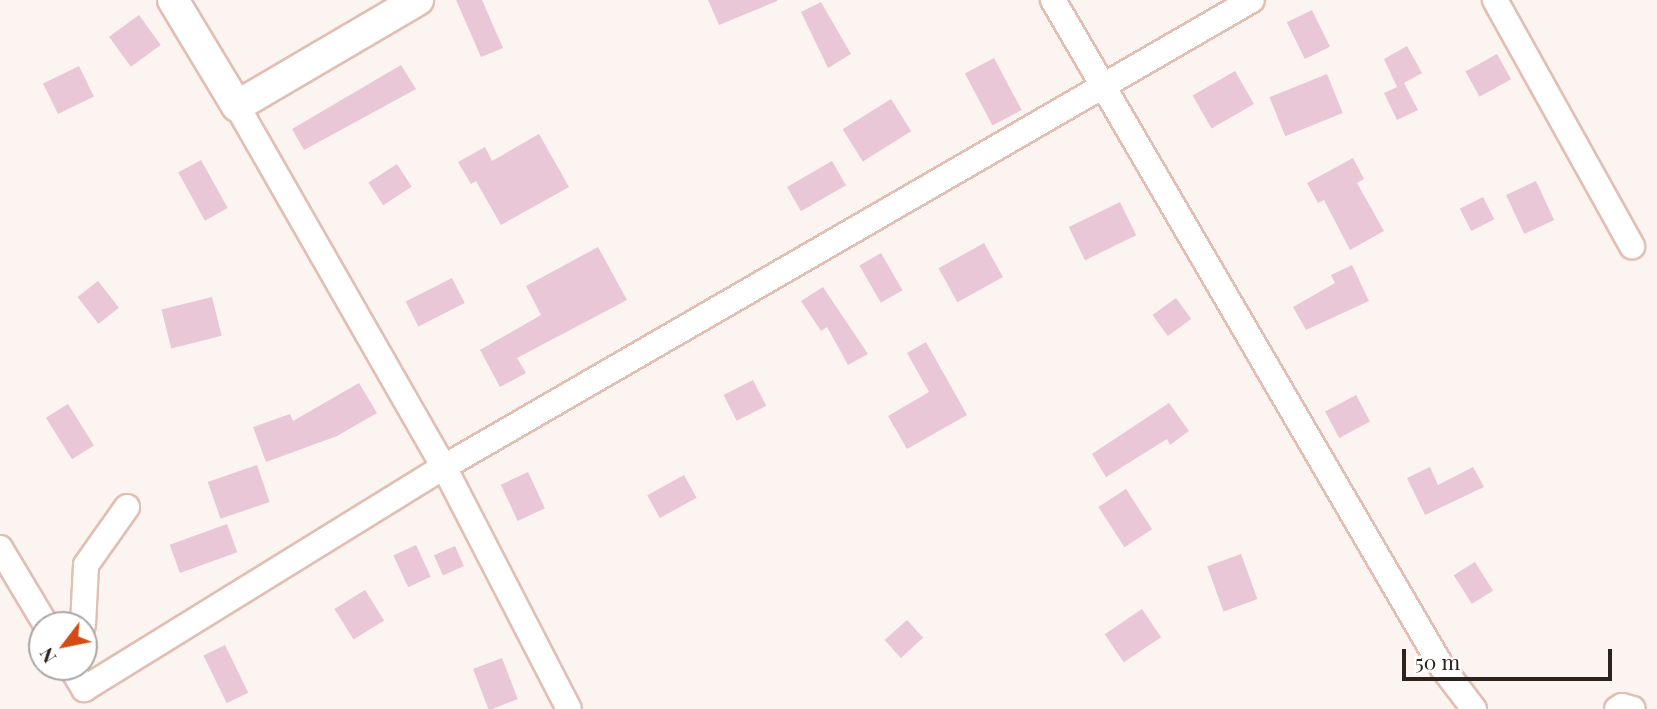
<!DOCTYPE html>
<style>
body{margin:0}
#map{position:relative;width:1657px;height:709px;overflow:hidden;background:#fbf4f1;font-family:"Playfair Display",serif}
div>[style]{position:absolute}
.building>*{inset:0;background:#e9c7d6;transform-origin:0 0}
.roads{filter:drop-shadow(2px 0 #e1bfb3) drop-shadow(-2px 0 #e1bfb3) drop-shadow(0 2px #e1bfb3) drop-shadow(0 -2px #e1bfb3)}
.minor>*{height:24px;margin:-12px;padding:0 12px;transform-origin:12px;border-radius:12px;background:#fff}
.tertiary>*{height:30px;margin:-15px;padding:0 15px;transform-origin:15px;border-radius:15px;background:#fff}
span{translate:-50% -50%;white-space:nowrap;text-align:center;line-height:1.15;-webkit-text-stroke:5px #fff;paint-order:stroke}
.north{position:absolute;left:28px;top:611px;width:70px;height:70px;box-sizing:border-box;background:#fff;border:2px solid #aba7a5;border-radius:50%;rotate:238deg;font-size:19px;font-weight:700;line-height:28px;text-align:center;color:#2e221d}
.north::after{content:'';display:block;margin:auto;width:24px;height:32px;background:#d34c15;clip-path:polygon(50% 0,100% 100%,50% 72%,0 100%)}
.scale{position:absolute;left:1402px;top:649px;width:210px;height:32px;box-sizing:border-box;border:4px solid #2e221d;border-top:0;padding-left:9px;font-size:21px;line-height:24px;white-space:nowrap;color:#2e221d;-webkit-text-stroke:5px #fff;paint-order:stroke}
</style>
<div id="map">
<div class="building">
<i style="clip-path:polygon(456px 0,482px 0,503px 48px,481px 57px)"></i>
<i style="clip-path:polygon(708px 0,777px 0,777px 1px,719px 25px)"></i>
<i style="clip-path:polygon(821px 2px,851px 54px,828px 68px,801px 12px)"></i>
<i style="left:1312px;top:10px;width:41px;height:28px;rotate:64deg"></i>
<i style="left:139px;top:15px;width:37px;height:37px;rotate:54deg"></i>
<i style="clip-path:polygon(1407px 46px,1422px 73px,1404px 83px,1418px 110px,1397px 120px,1384px 93px,1397px 87px,1384px 59px)"></i>
<i style="left:1497px;top:54px;width:29px;height:36px;rotate:61deg"></i>
<i style="left:994px;top:58px;width:59px;height:33px;rotate:62deg"></i>
<i style="clip-path:polygon(401px 65px,416px 89px,304px 150px,292px 129px)"></i>
<i style="left:79px;top:66px;width:34px;height:40px;rotate:64deg"></i>
<i style="left:1235px;top:71px;width:38px;height:49px;rotate:60deg"></i>
<i style="left:1327px;top:74px;width:42px;height:62px;rotate:68deg"></i>
<i style="left:891px;top:99px;width:38px;height:57px;rotate:58deg"></i>
<i style="clip-path:polygon(539px 134px,569px 187px,501px 225px,476px 181px,471px 184px,458px 162px,485px 147px,492px 161px)"></i>
<i style="clip-path:polygon(1353px 158px,1364px 179px,1357px 183px,1384px 231px,1350px 250px,1324px 200px,1318px 203px,1307px 183px)"></i>
<i style="left:201px;top:160px;width:55px;height:26px;rotate:61deg"></i>
<i style="left:832px;top:161px;width:28px;height:52px;rotate:60deg"></i>
<i style="left:397px;top:164px;width:27px;height:34px;rotate:57deg"></i>
<i style="left:1536px;top:181px;width:43px;height:33px;rotate:65deg"></i>
<i style="left:1483px;top:197px;width:25px;height:26px;rotate:63deg"></i>
<i style="left:1120px;top:202px;width:37px;height:57px;rotate:64deg"></i>
<i style="left:984px;top:243px;width:39px;height:52px;rotate:61deg"></i>
<i style="clip-path:polygon(598px 247px,627px 300px,517px 358px,526px 373px,500px 387px,480px 350px,541px 315px,526px 286px)"></i>
<i style="left:881px;top:253px;width:43px;height:25px;rotate:60deg"></i>
<i style="clip-path:polygon(1352px 265px,1369px 301px,1306px 330px,1293px 307px,1335px 283px,1331px 275px)"></i>
<i style="left:452px;top:278px;width:28px;height:52px;rotate:63deg"></i>
<i style="left:98px;top:281px;width:34px;height:26px;rotate:52deg"></i>
<i style="clip-path:polygon(823px 287px,868px 354px,848px 365px,827px 327px,821px 331px,801px 301px)"></i>
<i style="left:212px;top:297px;width:40px;height:52px;rotate:76deg"></i>
<i style="left:1176px;top:298px;width:26px;height:29px;rotate:54deg"></i>
<i style="clip-path:polygon(926px 342px,967px 415px,907px 449px,888px 416px,929px 392px,907px 353px)"></i>
<i style="left:753px;top:380px;width:29px;height:33px;rotate:63deg"></i>
<i style="clip-path:polygon(359px 383px,377px 413px,337px 436px,266px 462px,253px 427px,290px 414px,293px 421px)"></i>
<i style="left:1356px;top:395px;width:30px;height:35px;rotate:62deg"></i>
<i style="clip-path:polygon(1169px 403px,1189px 431px,1170px 445px,1167px 439px,1106px 477px,1092px 454px)"></i>
<i style="left:68px;top:404px;width:49px;height:26px;rotate:58deg"></i>
<i style="left:257px;top:465px;width:39px;height:52px;rotate:71deg"></i>
<i style="clip-path:polygon(1430px 467px,1438px 485px,1473px 467px,1484px 487px,1425px 515px,1407px 478px)"></i>
<i style="left:528px;top:472px;width:40px;height:30px;rotate:65deg"></i>
<i style="left:684px;top:475px;width:26px;height:42px;rotate:61deg"></i>
<i style="left:1126px;top:489px;width:48px;height:33px;rotate:57deg"></i>
<i style="left:227px;top:524px;width:30px;height:61px;rotate:70deg"></i>
<i style="left:416px;top:545px;width:35px;height:25px;rotate:65deg"></i>
<i style="left:455px;top:546px;width:22px;height:23px;rotate:66deg"></i>
<i style="left:1241px;top:554px;width:48px;height:36px;rotate:70deg"></i>
<i style="left:1475px;top:562px;width:34px;height:25px;rotate:58deg"></i>
<i style="left:365px;top:590px;width:36px;height:36px;rotate:58deg"></i>
<i style="left:1142px;top:609px;width:34px;height:45px;rotate:56deg"></i>
<i style="left:907px;top:620px;width:24px;height:30px;rotate:48deg"></i>
<i style="left:225px;top:645px;width:53px;height:24px;rotate:64deg"></i>
<i style="left:502px;top:658px;width:44px;height:31px;rotate:69deg"></i>
</div>
<div class="roads">
<div class="minor">
<i style="left:1053px;top:0;width:772px;rotate:59.75deg"></i>
<i style="left:1442px;top:667px;width:53px;rotate:52.7deg"></i>
<i style="left:1495px;top:0;width:282px;rotate:60.9deg"></i>
<i style="left:237px;top:106px;width:416px;rotate:60.2deg"></i>
<i style="left:444px;top:467px;width:272px;rotate:62.7deg"></i>
<i style="left:0;top:548px;width:90px;rotate:59.1deg"></i>
<i style="left:83px;top:625px;width:60px;rotate:-87.1deg"></i>
<i style="left:86px;top:565px;width:71px;rotate:-54.7deg"></i>
<i style="left:71px;top:667px;width:26px;rotate:59deg"></i>
<i style="left:84px;top:689px;width:423px;rotate:-31.7deg"></i>
<i style="left:444px;top:467px;width:933px;rotate:-30.03deg"></i>
<i style="left:1617px;top:709px;width:6px;rotate:-31deg"></i>
<i style="left:1622px;top:706px;width:11px;rotate:15deg"></i>
</div>
<div class="tertiary">
<i style="left:173px;top:0;width:124px;rotate:58.9deg"></i>
<i style="left:237px;top:106px;width:210px;rotate:-30.4deg"></i>
</div>
</div>
<div class="north">N</div>
<div class="scale">50 m</div>
</div>
